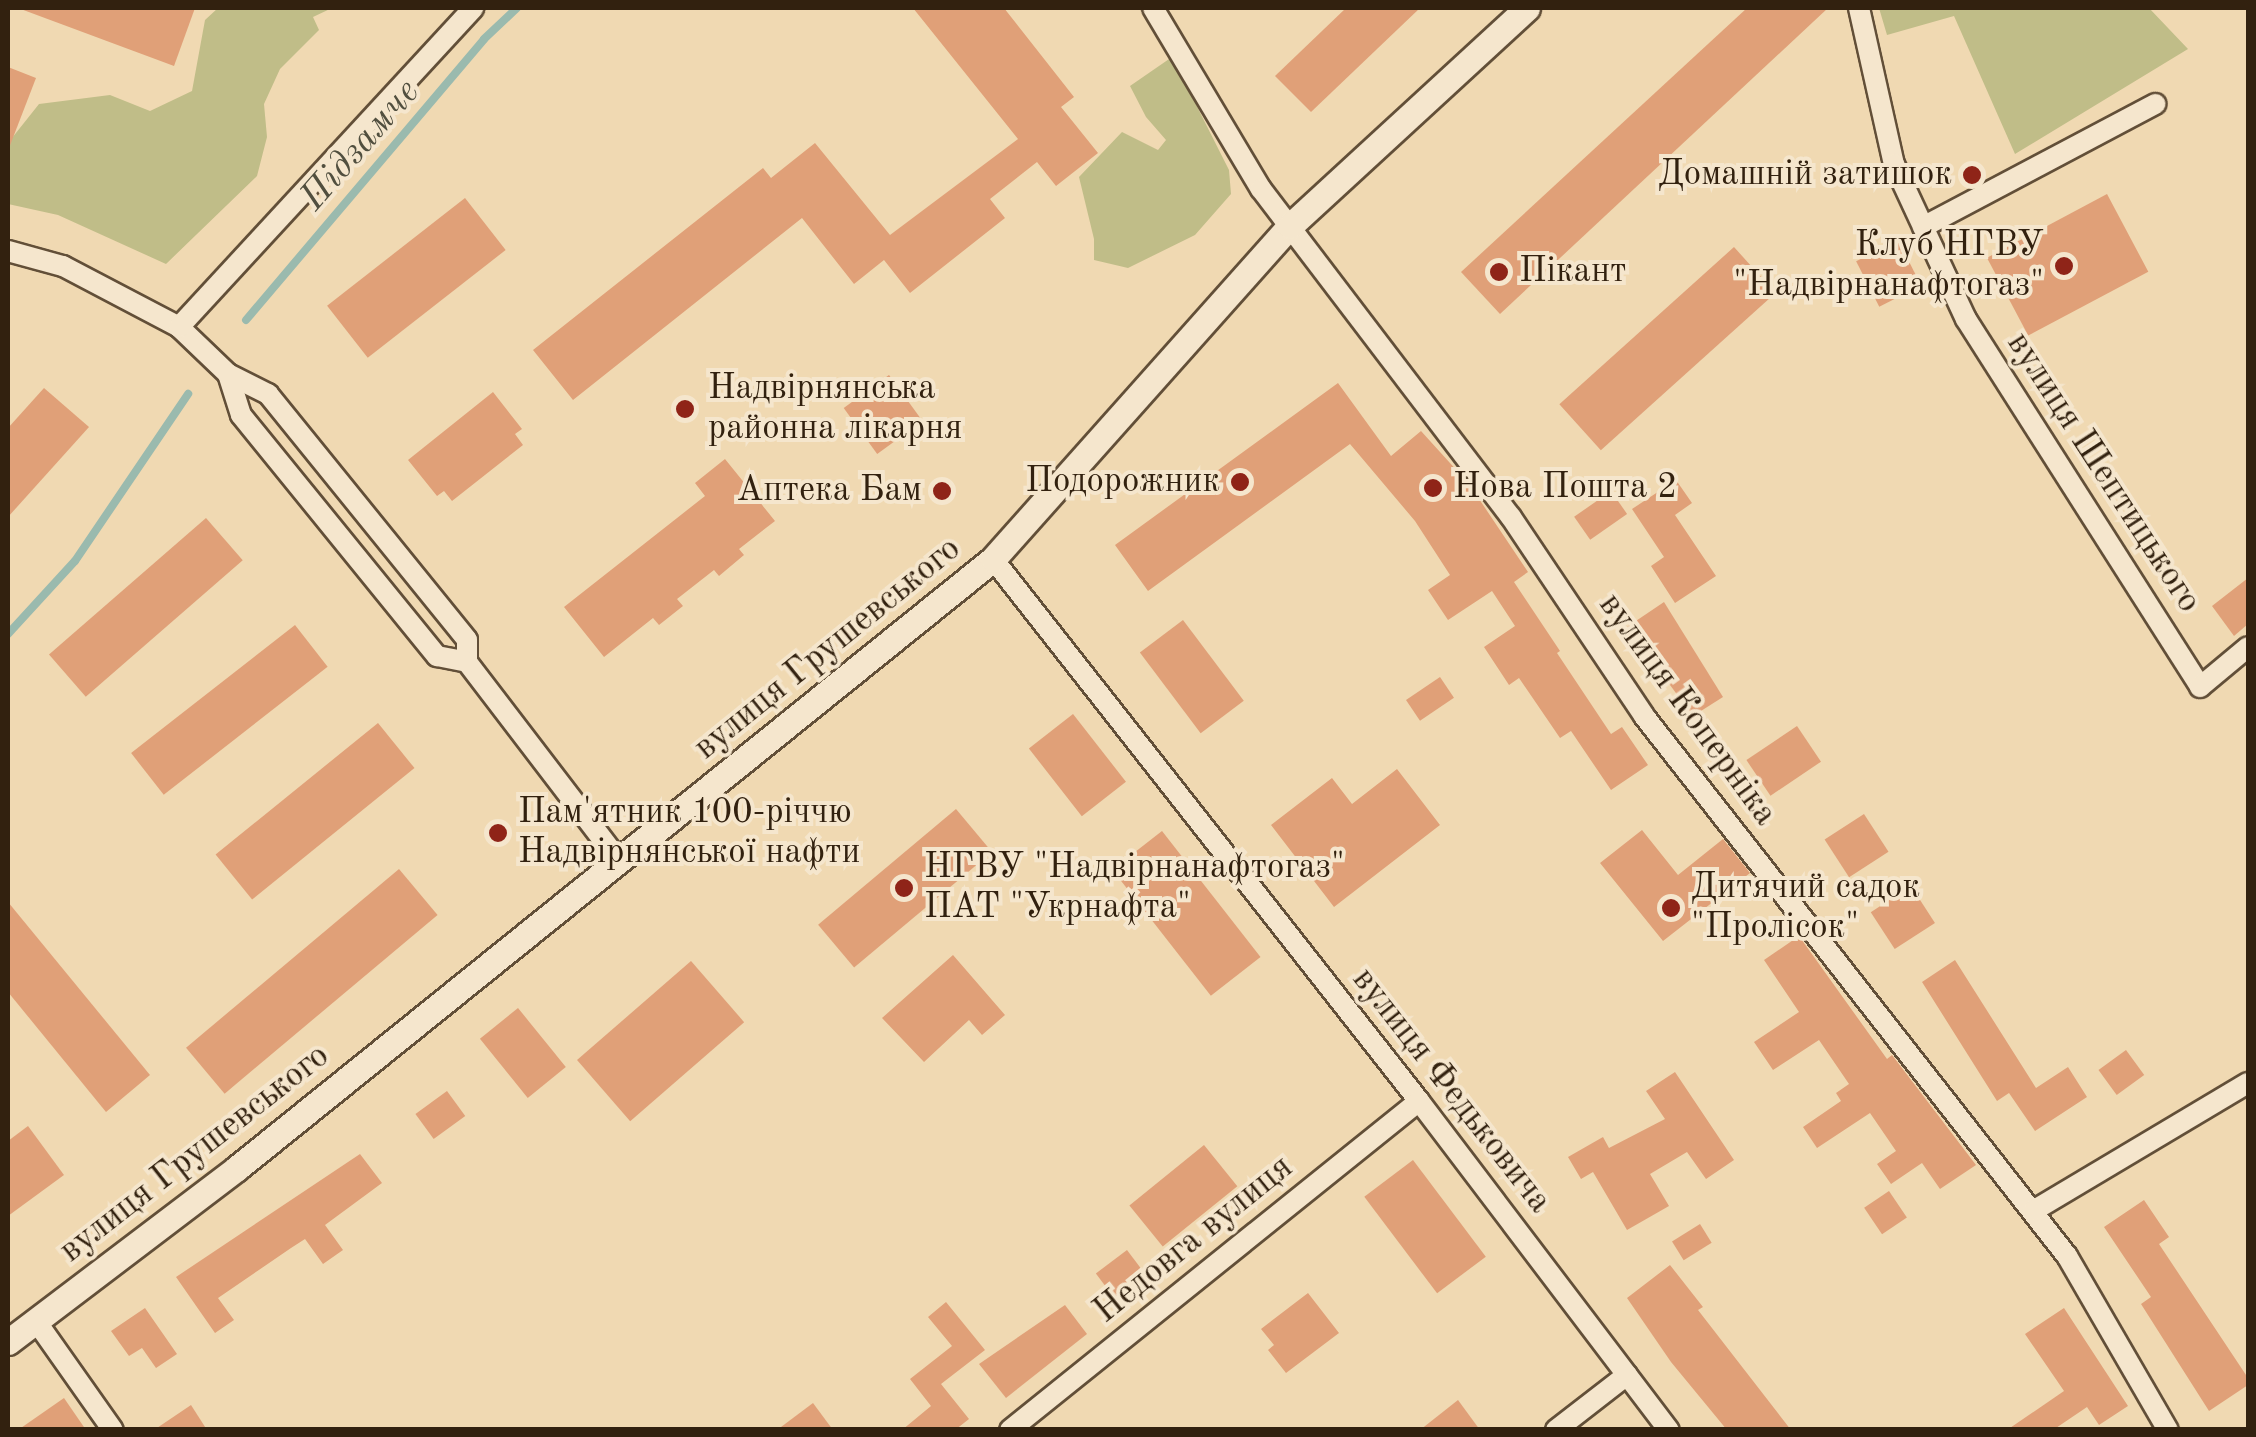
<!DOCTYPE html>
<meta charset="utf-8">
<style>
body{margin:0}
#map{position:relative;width:2256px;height:1437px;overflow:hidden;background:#f0d9b2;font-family:"Old Standard TT",serif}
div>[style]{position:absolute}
.green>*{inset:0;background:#c0bd88}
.stream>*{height:8px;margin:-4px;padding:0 4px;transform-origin:4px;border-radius:4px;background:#9abaae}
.building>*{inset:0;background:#e0a078;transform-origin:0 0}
.roads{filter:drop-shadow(2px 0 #624f38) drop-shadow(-2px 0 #624f38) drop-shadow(0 2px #624f38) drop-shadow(0 -2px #624f38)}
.minor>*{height:20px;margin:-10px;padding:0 10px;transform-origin:10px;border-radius:10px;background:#f5e6cd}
.tertiary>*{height:25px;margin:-12.5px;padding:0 12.5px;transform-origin:12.5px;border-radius:12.5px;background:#f5e6cd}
.dots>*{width:28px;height:28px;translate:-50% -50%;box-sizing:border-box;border:5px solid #f5e6cd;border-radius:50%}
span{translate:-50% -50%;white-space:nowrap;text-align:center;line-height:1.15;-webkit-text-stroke:8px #f5e6cd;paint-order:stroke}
.poi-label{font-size:35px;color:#32210f}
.right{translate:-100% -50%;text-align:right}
.left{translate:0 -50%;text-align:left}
.street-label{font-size:35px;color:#32210f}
.water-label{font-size:38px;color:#514f3f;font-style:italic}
.frame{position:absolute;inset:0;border:10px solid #32210f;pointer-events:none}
</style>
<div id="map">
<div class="green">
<i style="clip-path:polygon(218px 8px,332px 8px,313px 17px,319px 30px,280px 69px,264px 104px,267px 137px,257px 176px,166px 264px,58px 215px,8px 204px,8px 143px,39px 104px,110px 95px,150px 111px,192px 91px,205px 20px)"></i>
<i style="clip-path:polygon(1879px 8px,2149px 8px,2188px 49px,2015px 154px,1954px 16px,1887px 35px)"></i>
<i style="clip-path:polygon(1172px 57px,1229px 170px,1231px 194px,1195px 235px,1128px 268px,1094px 260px,1094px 239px,1079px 177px,1122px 132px,1158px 150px,1166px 140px,1146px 117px,1130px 86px)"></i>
</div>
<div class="stream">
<i style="left:246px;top:320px;width:368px;rotate:-49.7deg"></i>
<i style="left:484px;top:39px;width:45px;rotate:-43.2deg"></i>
<i style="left:8px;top:634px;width:99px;rotate:-47.5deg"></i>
<i style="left:75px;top:561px;width:202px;rotate:-55.9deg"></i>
</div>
<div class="building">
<i style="clip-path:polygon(18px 8px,195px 8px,174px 66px)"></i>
<i style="clip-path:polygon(913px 8px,1004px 8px,1074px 97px,1061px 107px,1098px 153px,1056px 186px,1037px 162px,990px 199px,1005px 218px,910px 293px,884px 260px,854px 284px,802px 218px,573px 400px,533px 350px,763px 168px,771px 178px,815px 143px,890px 235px,1018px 139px)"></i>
<i style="clip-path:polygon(1346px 8px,1420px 8px,1311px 112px,1275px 76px)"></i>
<i style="clip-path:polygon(1747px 8px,1828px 8px,1500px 314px,1461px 272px)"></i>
<i style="clip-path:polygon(8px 67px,36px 78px,9px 148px,8px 148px)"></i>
<i style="left:2107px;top:194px;width:88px;height:136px;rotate:62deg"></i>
<i style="left:465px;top:198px;width:66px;height:175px;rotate:52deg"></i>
<i style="left:1898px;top:240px;width:51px;height:47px;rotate:63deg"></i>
<i style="left:1734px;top:247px;width:62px;height:235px;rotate:48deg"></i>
<i style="left:889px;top:375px;width:57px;height:56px;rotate:54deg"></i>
<i style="clip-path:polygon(1338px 383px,1391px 456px,1421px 431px,1469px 484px,1528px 572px,1514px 582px,1560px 651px,1557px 653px,1611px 734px,1622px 727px,1648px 765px,1611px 790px,1571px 731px,1560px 738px,1519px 678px,1509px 685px,1484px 647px,1515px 626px,1492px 591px,1448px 620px,1428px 590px,1450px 575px,1415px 521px,1350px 444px,1148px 591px,1115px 545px)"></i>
<i style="clip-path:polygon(44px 388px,89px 427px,8px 517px,8px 428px)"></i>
<i style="clip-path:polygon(493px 392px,522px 429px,515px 434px,523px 445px,452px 501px,444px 491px,437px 496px,408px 460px)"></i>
<i style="clip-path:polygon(725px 459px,775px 521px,739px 549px,744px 555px,719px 576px,714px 570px,677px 599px,683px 606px,659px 625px,653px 618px,604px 657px,564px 607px,705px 496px,695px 483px)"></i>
<i style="clip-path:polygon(1676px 480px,1692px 503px,1675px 515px,1716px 576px,1675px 603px,1651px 566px,1664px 557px,1632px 509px)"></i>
<i style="left:1611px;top:491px;width:28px;height:45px;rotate:55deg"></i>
<i style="left:206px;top:518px;width:56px;height:208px;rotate:49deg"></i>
<i style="clip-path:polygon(2248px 578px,2248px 624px,2234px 636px,2212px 606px)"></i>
<i style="clip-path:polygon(1664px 602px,1723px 697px,1693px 716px,1627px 627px)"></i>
<i style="left:1183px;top:620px;width:101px;height:54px;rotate:53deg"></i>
<i style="left:295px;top:625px;width:53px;height:208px;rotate:52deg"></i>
<i style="left:1440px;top:677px;width:25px;height:41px;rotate:56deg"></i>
<i style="left:1073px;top:714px;width:86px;height:56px;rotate:52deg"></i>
<i style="left:378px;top:723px;width:58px;height:209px;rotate:51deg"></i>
<i style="left:1797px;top:726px;width:43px;height:61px;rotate:56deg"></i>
<i style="clip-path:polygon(1397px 769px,1440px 825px,1334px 907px,1271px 825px,1332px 778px,1352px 804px)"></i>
<i style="left:956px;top:809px;width:56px;height:180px;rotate:50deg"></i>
<i style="left:1864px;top:814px;width:45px;height:47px;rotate:57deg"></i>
<i style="clip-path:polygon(1642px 830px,1678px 875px,1723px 839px,1750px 873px,1663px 941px,1600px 863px)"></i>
<i style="left:1162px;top:831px;width:160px;height:63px;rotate:52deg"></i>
<i style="left:399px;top:869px;width:60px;height:278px;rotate:50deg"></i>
<i style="left:1911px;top:886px;width:44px;height:48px;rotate:57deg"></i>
<i style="clip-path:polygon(8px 902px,150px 1075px,106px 1112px,8px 992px)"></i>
<i style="clip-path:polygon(1799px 936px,1887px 1059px,1892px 1055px,1976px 1165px,1940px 1189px,1922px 1163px,1891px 1184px,1877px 1164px,1896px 1151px,1870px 1113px,1817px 1148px,1803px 1127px,1841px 1101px,1836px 1093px,1849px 1084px,1819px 1040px,1773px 1070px,1754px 1042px,1799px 1012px,1764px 960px)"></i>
<i style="clip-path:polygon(953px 955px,1005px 1015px,982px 1035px,969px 1020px,924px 1062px,882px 1018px)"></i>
<i style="clip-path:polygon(1955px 960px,2036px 1088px,2068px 1067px,2087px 1097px,2035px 1131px,2009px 1093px,1997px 1101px,1922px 982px)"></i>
<i style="left:691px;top:961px;width:81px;height:151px;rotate:49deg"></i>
<i style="left:518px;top:1008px;width:76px;height:49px;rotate:51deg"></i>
<i style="left:2126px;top:1050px;width:31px;height:34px;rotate:54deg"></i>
<i style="clip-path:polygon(1675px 1072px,1734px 1160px,1706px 1179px,1687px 1152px,1650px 1174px,1669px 1206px,1627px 1230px,1593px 1172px,1581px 1179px,1568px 1157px,1603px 1137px,1609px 1148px,1665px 1119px,1646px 1091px)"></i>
<i style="left:447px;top:1091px;width:31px;height:39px;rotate:54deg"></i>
<i style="clip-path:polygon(28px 1126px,64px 1175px,8px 1216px,8px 1141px)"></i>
<i style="left:1204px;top:1145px;width:53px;height:96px;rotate:51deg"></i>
<i style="clip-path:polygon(360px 1154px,382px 1183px,325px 1225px,343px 1250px,323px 1264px,305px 1239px,291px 1248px,218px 1298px,234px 1320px,215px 1333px,176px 1277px)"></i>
<i style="left:1413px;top:1160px;width:121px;height:61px;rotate:53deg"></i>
<i style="left:1889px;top:1191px;width:32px;height:30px;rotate:56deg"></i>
<i style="clip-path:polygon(2144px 1200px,2169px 1237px,2159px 1244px,2248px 1378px,2248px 1385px,2209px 1411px,2141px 1304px,2151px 1297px,2104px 1227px)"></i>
<i style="left:1700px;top:1224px;width:22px;height:33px;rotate:58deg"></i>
<i style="left:1127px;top:1250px;width:31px;height:39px;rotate:53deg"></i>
<i style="clip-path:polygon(1670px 1265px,1703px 1307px,1698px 1310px,1791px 1430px,1727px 1430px,1671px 1362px,1627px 1298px)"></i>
<i style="clip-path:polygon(1308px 1293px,1339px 1333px,1286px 1373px,1268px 1350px,1274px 1345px,1261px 1329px)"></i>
<i style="clip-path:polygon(946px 1302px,985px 1350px,941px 1384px,969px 1419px,955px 1430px,902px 1430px,931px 1406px,910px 1379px,952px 1346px,928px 1317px)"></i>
<i style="clip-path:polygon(1065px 1305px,1087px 1334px,1006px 1398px,979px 1364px)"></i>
<i style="clip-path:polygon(145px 1308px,177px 1354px,156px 1368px,142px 1348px,129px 1356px,111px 1331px)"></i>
<i style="clip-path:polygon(2064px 1308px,2128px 1406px,2099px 1425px,2087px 1407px,2053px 1430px,2007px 1430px,2064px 1391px,2025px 1334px)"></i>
<i style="clip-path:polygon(64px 1398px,86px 1430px,18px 1430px)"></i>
<i style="clip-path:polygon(1458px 1400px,1480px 1430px,1420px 1430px)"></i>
<i style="clip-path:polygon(813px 1403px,833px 1430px,777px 1430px)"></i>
<i style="clip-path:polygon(191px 1405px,207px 1430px,154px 1430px)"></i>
</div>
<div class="roads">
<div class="minor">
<i style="left:1153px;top:8px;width:211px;rotate:59.2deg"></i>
<i style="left:1261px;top:189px;width:412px;rotate:52.7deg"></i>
<i style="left:1511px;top:517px;width:239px;rotate:56.2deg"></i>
<i style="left:1644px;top:716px;width:686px;rotate:51.93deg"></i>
<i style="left:2067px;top:1256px;width:201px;rotate:59.9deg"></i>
<i style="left:1859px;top:8px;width:160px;rotate:77.4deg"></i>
<i style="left:1894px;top:164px;width:171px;rotate:65.1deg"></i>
<i style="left:1966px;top:319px;width:436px;rotate:57.5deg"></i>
<i style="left:2200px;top:687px;width:62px;rotate:-39.8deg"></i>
<i style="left:1923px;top:227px;width:263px;rotate:-27.9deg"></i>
<i style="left:8px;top:251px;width:57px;rotate:15.3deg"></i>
<i style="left:63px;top:266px;width:131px;rotate:27.7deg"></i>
<i style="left:179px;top:327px;width:68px;rotate:43.8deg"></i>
<i style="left:228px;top:374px;width:45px;rotate:26.6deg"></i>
<i style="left:268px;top:394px;width:316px;rotate:51deg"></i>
<i style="left:467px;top:640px;width:22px;rotate:90deg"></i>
<i style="left:467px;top:662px;width:252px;rotate:52.6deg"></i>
<i style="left:179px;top:327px;width:434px;rotate:-47.3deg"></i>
<i style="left:228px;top:374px;width:43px;rotate:72.4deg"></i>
<i style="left:241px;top:415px;width:311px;rotate:50.9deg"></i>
<i style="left:437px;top:656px;width:31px;rotate:11deg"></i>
<i style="left:993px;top:559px;width:689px;rotate:51.83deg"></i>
<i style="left:1419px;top:1101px;width:413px;rotate:52.8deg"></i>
<i style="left:2033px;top:1211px;width:250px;rotate:-30.8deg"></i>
<i style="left:36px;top:1321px;width:133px;rotate:54.8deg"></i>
<i style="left:1010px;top:1430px;width:525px;rotate:-38.81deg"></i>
<i style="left:1556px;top:1430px;width:90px;rotate:-37.8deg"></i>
</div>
<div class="tertiary">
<i style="left:8px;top:1342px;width:288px;rotate:-37.2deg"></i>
<i style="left:237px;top:1168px;width:971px;rotate:-38.85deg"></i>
<i style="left:993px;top:559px;width:446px;rotate:-48.3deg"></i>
<i style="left:1290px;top:226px;width:322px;rotate:-42.6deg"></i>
</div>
</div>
<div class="dots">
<i style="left:1972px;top:175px;background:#8f2418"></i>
<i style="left:2064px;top:266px;background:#8f2418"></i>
<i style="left:1499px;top:272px;background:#8f2418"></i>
<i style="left:685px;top:409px;background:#8f2418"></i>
<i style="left:1240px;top:482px;background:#8f2418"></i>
<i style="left:1433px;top:488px;background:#8f2418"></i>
<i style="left:942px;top:491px;background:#8f2418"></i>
<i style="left:498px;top:833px;background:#8f2418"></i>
<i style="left:904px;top:888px;background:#8f2418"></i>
<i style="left:1671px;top:908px;background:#8f2418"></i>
</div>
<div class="poi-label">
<span class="right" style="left:1952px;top:175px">Домашній затишок</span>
<span class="right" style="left:2044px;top:266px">Клуб НГВУ<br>"Надвірнанафтогаз"</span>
<span class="left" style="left:1519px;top:272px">Пікант</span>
<span class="left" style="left:708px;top:409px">Надвірнянська<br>районна лікарня</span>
<span class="right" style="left:1220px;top:482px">Подорожник</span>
<span class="left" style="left:1453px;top:488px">Нова Пошта 2</span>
<span class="right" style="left:922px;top:491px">Аптека Бам</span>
<span class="left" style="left:518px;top:833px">Пам'ятник 100-річчю<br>Надвірнянської нафти</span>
<span class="left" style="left:924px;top:888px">НГВУ "Надвірнанафтогаз"<br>ПАТ "Укрнафта"</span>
<span class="left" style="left:1691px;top:908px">Дитячий садок<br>"Пролісок"</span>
</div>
<div class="street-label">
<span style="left:2103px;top:473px;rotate:57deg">вулиця Шептицького</span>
<span style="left:828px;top:649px;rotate:-39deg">вулиця Грушевського</span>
<span style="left:1687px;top:710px;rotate:54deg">вулиця Коперніка</span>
<span style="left:1451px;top:1091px;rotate:52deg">вулиця Федьковича</span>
<span style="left:195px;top:1154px;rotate:-38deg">вулиця Грушевського</span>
<span style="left:1194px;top:1240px;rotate:-39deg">Недовга вулиця</span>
</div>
<div class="water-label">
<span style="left:361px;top:146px;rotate:-49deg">Підзамче</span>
</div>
<div class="frame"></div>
</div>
